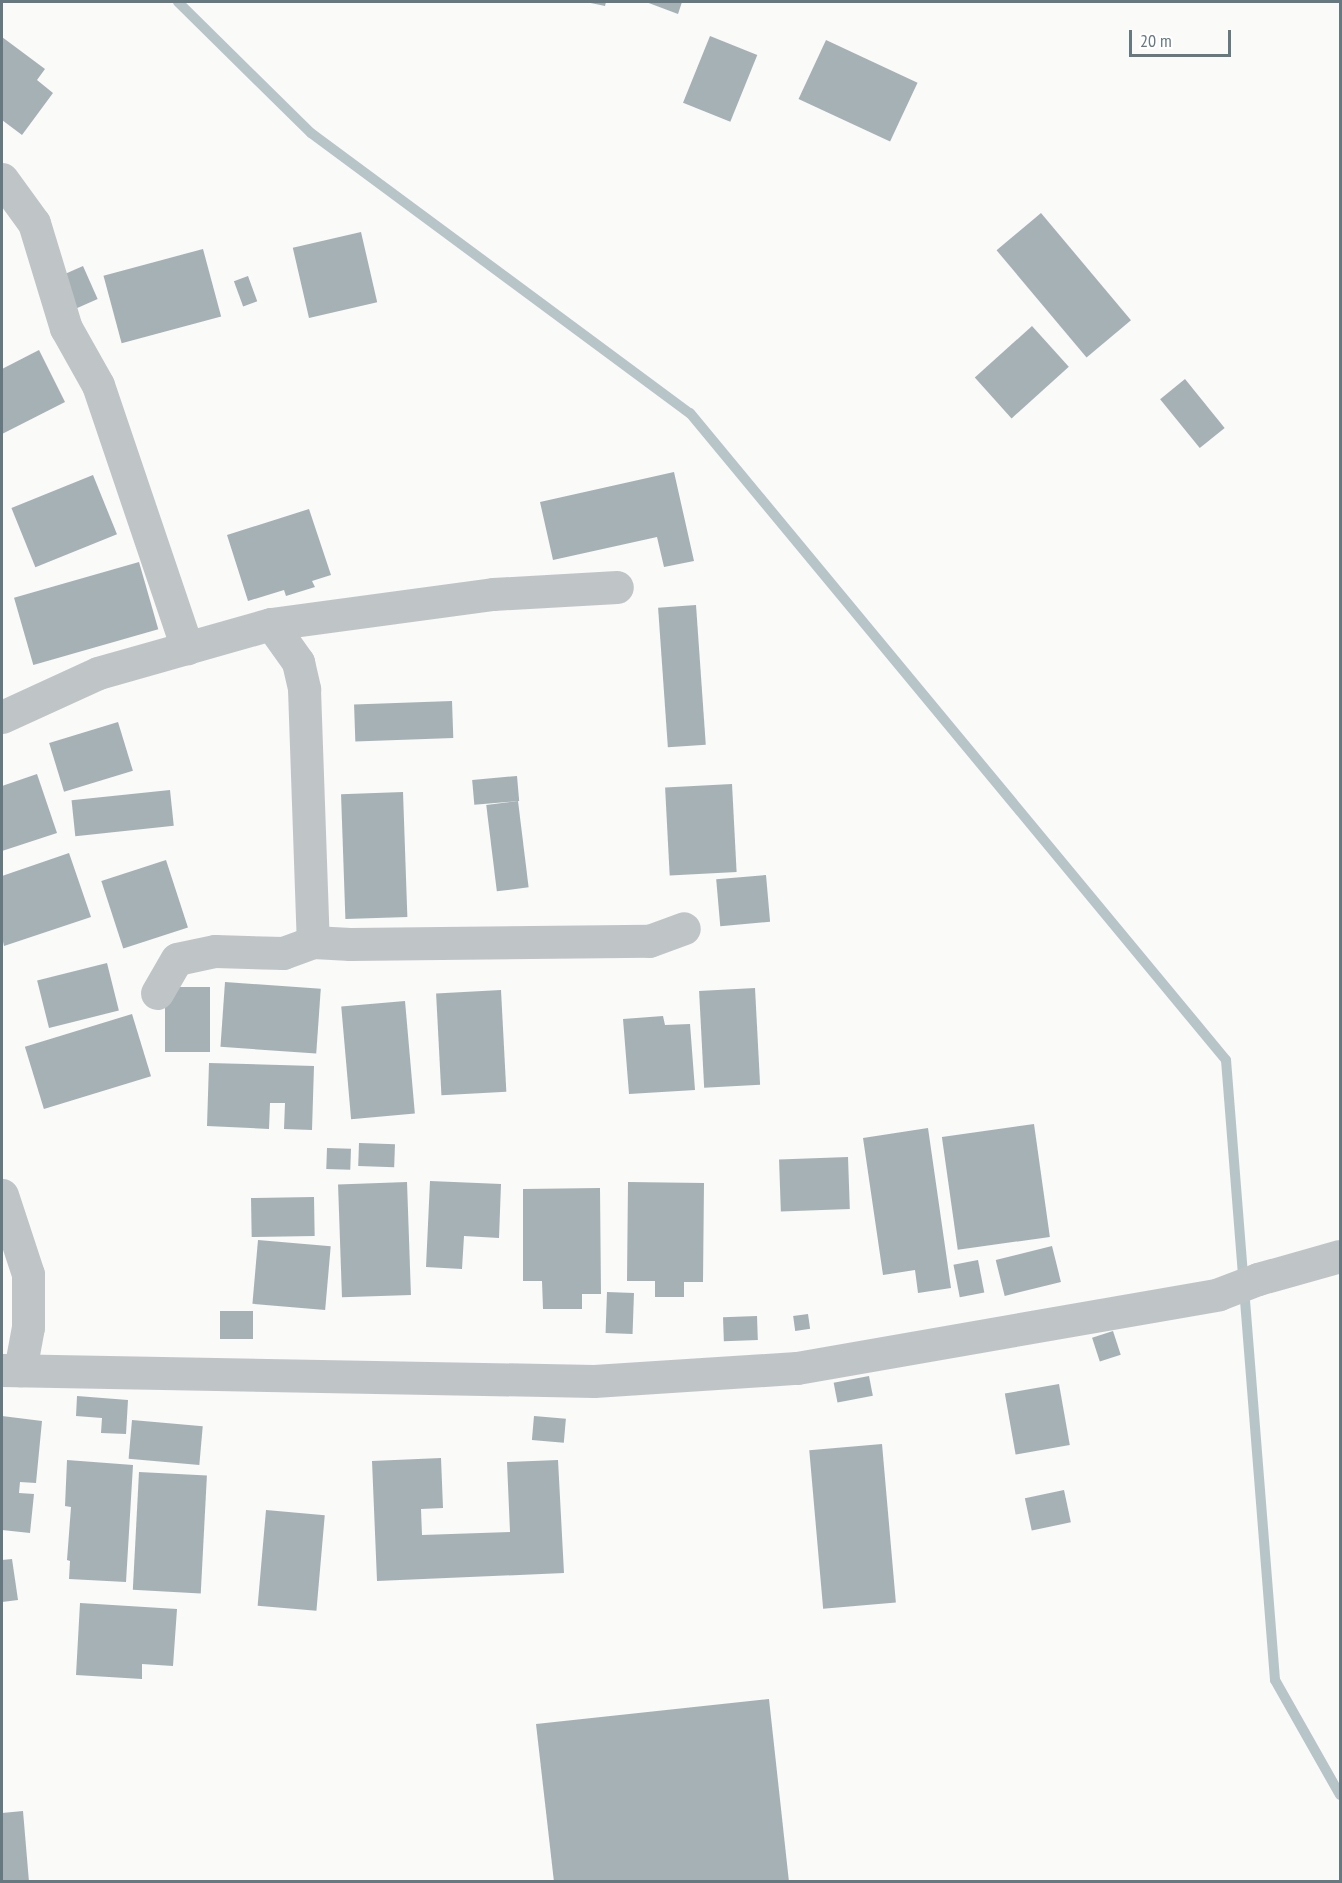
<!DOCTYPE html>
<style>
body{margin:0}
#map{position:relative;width:1342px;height:1883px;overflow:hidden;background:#fafaf8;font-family:"PT Sans Narrow",sans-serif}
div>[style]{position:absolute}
.stream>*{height:10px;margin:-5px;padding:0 5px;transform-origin:5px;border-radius:5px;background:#b8c5c8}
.building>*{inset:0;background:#a6b1b5;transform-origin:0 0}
.minor>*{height:33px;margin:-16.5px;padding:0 16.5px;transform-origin:16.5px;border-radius:16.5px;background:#bfc5c7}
span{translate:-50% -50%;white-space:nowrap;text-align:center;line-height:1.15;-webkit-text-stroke:6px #fff;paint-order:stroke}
.frame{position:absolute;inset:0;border:3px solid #667981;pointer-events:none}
.scale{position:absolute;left:1129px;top:30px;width:102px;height:27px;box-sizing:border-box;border:3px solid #667981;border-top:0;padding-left:8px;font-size:18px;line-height:21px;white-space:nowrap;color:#667981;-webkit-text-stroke:4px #fff;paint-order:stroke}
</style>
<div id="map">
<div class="stream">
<i style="left:178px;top:2px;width:187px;rotate:44.6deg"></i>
<i style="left:311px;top:133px;width:471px;rotate:36.5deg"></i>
<i style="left:690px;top:413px;width:840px;rotate:50.36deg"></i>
<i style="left:1226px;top:1060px;width:622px;rotate:85.48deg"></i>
<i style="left:1275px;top:1680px;width:132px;rotate:60.5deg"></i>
</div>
<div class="building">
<i style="clip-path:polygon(586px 2px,606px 2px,605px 6px)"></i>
<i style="clip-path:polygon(646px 2px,682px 2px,678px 14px)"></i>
<i style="left:710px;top:36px;width:51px;height:72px;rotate:22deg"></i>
<i style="clip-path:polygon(2px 37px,45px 69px,37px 80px,53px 93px,22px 135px,2px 120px)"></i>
<i style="left:826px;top:40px;width:101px;height:65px;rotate:25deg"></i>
<i style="left:1041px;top:213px;width:140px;height:58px;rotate:50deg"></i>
<i style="left:361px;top:232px;width:72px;height:70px;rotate:77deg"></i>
<i style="left:203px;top:249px;width:70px;height:103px;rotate:75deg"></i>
<i style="left:83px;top:266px;width:36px;height:26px;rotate:66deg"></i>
<i style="left:248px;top:276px;width:27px;height:15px;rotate:70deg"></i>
<i style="left:1032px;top:326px;width:55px;height:77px;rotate:48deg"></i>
<i style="clip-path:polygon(39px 350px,65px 402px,2px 434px,2px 369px)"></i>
<i style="left:1185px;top:379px;width:63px;height:32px;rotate:51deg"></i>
<i style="clip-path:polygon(674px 472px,694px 561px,664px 567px,657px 537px,553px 560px,540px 502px)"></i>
<i style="left:93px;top:475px;width:64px;height:88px;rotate:68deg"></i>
<i style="clip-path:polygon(309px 509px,331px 575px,312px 581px,315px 587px,286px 596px,284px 590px,248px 601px,227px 535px)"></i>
<i style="left:139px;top:562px;width:70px;height:130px;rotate:74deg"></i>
<i style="left:696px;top:605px;width:140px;height:38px;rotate:86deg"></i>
<i style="left:452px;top:701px;width:37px;height:98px;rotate:88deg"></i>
<i style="left:118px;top:722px;width:51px;height:72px;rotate:73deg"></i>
<i style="clip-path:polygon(37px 774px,57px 833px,2px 851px,2px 786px)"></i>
<i style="left:517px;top:776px;width:25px;height:45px;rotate:85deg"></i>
<i style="left:732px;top:784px;width:88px;height:67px;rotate:87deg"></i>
<i style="left:170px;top:790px;width:36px;height:99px;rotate:84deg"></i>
<i style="left:403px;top:792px;width:125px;height:62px;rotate:88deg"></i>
<i style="left:518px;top:801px;width:87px;height:32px;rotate:83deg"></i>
<i style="clip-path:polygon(69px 853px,91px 917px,4px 946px,2px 937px,2px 876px)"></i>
<i style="left:166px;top:860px;width:71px;height:68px;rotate:72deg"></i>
<i style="left:766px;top:875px;width:47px;height:50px;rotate:85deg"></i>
<i style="left:107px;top:963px;width:49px;height:72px;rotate:76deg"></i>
<i style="left:225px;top:982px;width:96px;height:65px;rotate:4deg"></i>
<i style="left:165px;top:987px;width:45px;height:65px"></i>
<i style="left:755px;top:988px;width:97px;height:56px;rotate:87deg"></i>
<i style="left:501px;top:990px;width:102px;height:65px;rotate:87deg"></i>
<i style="left:405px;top:1001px;width:113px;height:64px;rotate:85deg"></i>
<i style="left:132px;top:1014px;width:65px;height:112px;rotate:73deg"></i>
<i style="clip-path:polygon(663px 1016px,665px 1025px,690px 1024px,695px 1090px,629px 1094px,623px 1019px)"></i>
<i style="clip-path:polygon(209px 1063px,314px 1066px,312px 1130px,284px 1129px,285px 1103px,270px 1103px,269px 1129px,207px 1126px)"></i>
<i style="left:1034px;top:1124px;width:114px;height:93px;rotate:82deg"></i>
<i style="clip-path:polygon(928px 1128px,951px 1288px,918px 1293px,915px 1270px,883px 1275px,863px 1138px)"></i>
<i style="left:359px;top:1143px;width:36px;height:23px;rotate:2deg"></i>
<i style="left:327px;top:1148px;width:24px;height:21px;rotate:2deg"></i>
<i style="left:848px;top:1157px;width:52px;height:69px;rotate:88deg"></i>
<i style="clip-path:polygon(430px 1181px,501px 1184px,499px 1238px,464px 1236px,462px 1269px,426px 1267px)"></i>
<i style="left:407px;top:1182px;width:113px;height:69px;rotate:88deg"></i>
<i style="clip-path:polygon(628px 1182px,704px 1183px,703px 1282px,684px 1282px,684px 1297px,655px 1297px,655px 1281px,627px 1281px)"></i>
<i style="clip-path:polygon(600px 1188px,601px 1294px,582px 1294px,582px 1309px,543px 1309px,542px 1281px,523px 1281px,523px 1189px)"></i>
<i style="left:314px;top:1197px;width:39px;height:63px;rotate:89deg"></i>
<i style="left:258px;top:1240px;width:73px;height:64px;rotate:5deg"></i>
<i style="left:1052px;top:1246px;width:37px;height:58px;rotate:76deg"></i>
<i style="left:978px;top:1260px;width:33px;height:25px;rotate:79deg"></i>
<i style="left:607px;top:1292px;width:27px;height:41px;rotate:2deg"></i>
<i style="left:253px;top:1311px;width:28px;height:33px;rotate:90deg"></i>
<i style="left:808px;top:1314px;width:15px;height:15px;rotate:82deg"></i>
<i style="left:757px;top:1316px;width:24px;height:34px;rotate:88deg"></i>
<i style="left:1113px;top:1331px;width:25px;height:22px;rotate:72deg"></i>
<i style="left:869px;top:1376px;width:20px;height:36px;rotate:79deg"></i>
<i style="left:1059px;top:1384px;width:62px;height:55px;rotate:80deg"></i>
<i style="clip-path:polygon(77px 1396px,128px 1400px,126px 1434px,101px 1433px,102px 1418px,76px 1416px)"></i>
<i style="clip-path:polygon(2px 1416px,42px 1421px,36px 1483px,20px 1482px,19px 1493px,34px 1494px,30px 1533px,2px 1530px)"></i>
<i style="left:534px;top:1416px;width:32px;height:24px;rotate:5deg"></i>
<i style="left:132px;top:1420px;width:71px;height:39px;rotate:5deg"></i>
<i style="left:882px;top:1444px;width:159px;height:73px;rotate:85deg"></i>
<i style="clip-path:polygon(441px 1458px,443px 1508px,421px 1509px,422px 1535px,510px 1532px,507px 1462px,558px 1460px,564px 1573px,377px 1581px,372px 1461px)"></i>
<i style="clip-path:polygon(67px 1460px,133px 1465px,126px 1582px,69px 1579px,70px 1561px,67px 1560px,71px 1507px,65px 1506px)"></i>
<i style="left:139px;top:1472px;width:68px;height:118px;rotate:3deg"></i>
<i style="left:1064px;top:1490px;width:33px;height:40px;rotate:78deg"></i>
<i style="left:266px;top:1510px;width:59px;height:96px;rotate:5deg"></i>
<i style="clip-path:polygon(12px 1559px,18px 1600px,2px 1602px,2px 1560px)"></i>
<i style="clip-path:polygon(80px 1603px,177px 1609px,173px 1666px,142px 1664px,142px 1679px,76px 1675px)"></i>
<i style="clip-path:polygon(769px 1699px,789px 1882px,554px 1882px,536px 1724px)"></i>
<i style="clip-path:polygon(23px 1811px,29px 1882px,2px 1882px,2px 1813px)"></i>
</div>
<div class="minor">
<i style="left:2px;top:179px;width:54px;rotate:54deg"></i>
<i style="left:34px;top:223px;width:110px;rotate:73.1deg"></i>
<i style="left:66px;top:328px;width:65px;rotate:60.7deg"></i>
<i style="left:98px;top:385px;width:278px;rotate:71.3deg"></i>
<i style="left:271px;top:624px;width:47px;rotate:54.6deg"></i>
<i style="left:298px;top:662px;width:28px;rotate:77deg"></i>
<i style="left:304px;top:689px;width:253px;rotate:88deg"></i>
<i style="left:2px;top:717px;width:106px;rotate:-24.6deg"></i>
<i style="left:98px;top:673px;width:180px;rotate:-15.8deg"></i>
<i style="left:271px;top:624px;width:224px;rotate:-7.7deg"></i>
<i style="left:493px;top:594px;width:124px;rotate:-3.2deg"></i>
<i style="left:157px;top:993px;width:39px;rotate:-60deg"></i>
<i style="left:177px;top:959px;width:39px;rotate:-12deg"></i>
<i style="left:215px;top:951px;width:68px;rotate:1.7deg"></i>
<i style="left:283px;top:953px;width:32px;rotate:-20deg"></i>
<i style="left:313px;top:942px;width:37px;rotate:3deg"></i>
<i style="left:350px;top:944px;width:299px;rotate:-0.6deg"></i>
<i style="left:649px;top:941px;width:37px;rotate:-20deg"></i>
<i style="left:2px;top:1195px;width:83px;rotate:71.8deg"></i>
<i style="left:28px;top:1274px;width:53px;rotate:90deg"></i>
<i style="left:28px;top:1327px;width:44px;rotate:100.5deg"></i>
<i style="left:2px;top:1370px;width:592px;rotate:1.06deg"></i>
<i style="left:594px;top:1381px;width:203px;rotate:-3.7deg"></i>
<i style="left:797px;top:1368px;width:428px;rotate:-9.9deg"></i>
<i style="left:1219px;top:1294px;width:42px;rotate:-21deg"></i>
<i style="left:1258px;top:1279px;width:85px;rotate:-15.7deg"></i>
</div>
<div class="frame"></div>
<div class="scale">20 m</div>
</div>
